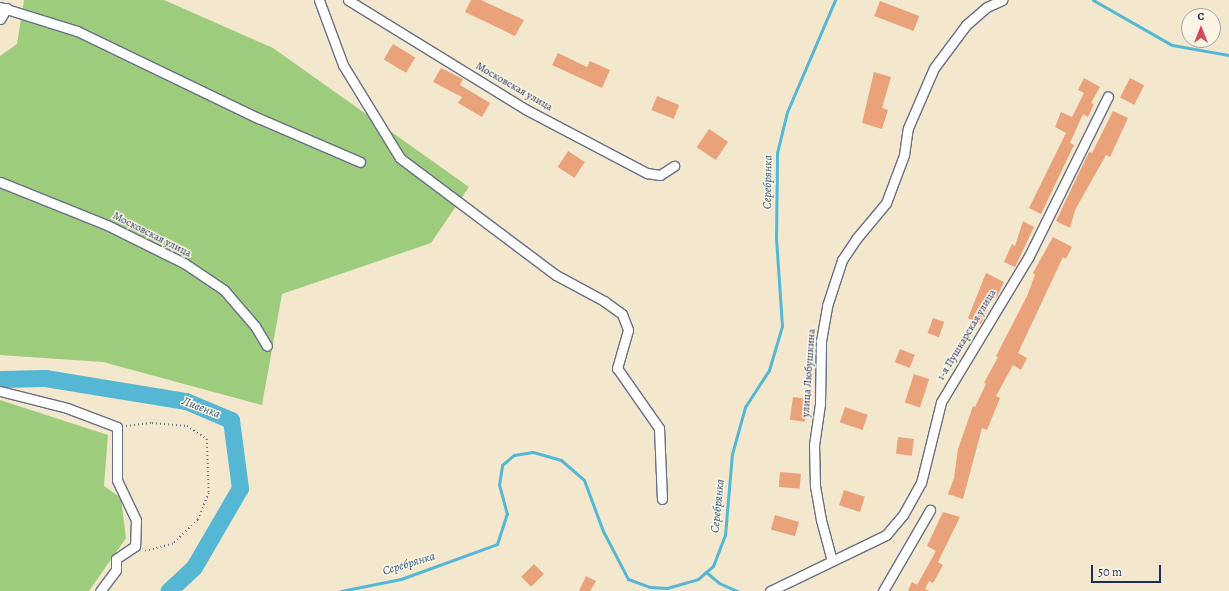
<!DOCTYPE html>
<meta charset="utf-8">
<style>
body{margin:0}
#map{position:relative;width:1229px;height:591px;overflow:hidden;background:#f3e8ce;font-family:Alegreya,serif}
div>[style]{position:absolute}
.green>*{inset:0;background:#9dcd7c}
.stream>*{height:3px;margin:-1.5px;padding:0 1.5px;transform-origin:1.5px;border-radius:1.5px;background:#55b7d4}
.river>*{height:17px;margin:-8.5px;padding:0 8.5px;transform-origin:8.5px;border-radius:8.5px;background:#55b7d4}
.building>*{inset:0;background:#eaa27b;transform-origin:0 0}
.path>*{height:1.5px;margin-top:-0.75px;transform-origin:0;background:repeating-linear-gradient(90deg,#677085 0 1px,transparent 0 4px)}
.roads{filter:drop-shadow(1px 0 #677085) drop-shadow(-1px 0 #677085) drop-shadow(0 1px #677085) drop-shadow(0 -1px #677085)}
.minor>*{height:9px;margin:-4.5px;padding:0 4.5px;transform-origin:4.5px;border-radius:4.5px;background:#fff}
span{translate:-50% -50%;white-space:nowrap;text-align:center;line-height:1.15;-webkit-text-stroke:3px #fcf5e5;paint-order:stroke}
.street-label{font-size:11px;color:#1b2f5e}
.water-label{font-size:12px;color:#2c5881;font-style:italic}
.north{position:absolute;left:1181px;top:8px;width:40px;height:40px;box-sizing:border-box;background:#fcf5e5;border:1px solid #a2a6af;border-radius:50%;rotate:0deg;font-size:11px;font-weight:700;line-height:16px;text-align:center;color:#1b2f5e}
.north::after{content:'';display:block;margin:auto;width:14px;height:18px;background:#d1495b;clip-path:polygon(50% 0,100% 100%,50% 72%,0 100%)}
.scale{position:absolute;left:1091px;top:565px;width:70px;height:18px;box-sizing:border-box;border:2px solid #1b2f5e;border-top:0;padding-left:5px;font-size:12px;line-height:14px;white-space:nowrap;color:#1b2f5e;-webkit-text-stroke:3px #fcf5e5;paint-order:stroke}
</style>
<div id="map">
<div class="green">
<i style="clip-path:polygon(24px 0,164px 0,273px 48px,469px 187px,431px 243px,282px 294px,262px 405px,103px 362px,0 355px,0 56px,17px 44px)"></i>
<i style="clip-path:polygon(0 400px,108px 435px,104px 486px,121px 498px,126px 538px,89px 591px,0 591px)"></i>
</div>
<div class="stream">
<i style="left:1093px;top:0;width:91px;rotate:29.7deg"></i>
<i style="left:1172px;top:45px;width:58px;rotate:10deg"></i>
<i style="left:706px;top:572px;width:17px;rotate:40deg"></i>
<i style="left:719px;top:583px;width:20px;rotate:24deg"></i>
<i style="left:341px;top:591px;width:61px;rotate:-11.3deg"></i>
<i style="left:401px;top:579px;width:102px;rotate:-20deg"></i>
<i style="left:497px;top:544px;width:32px;rotate:-72deg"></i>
<i style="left:507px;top:514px;width:30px;rotate:-105deg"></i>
<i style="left:499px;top:485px;width:20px;rotate:-81deg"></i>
<i style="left:502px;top:465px;width:16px;rotate:-40deg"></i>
<i style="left:514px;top:455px;width:19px;rotate:-9deg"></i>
<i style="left:533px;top:452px;width:29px;rotate:16deg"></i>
<i style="left:561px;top:460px;width:30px;rotate:41deg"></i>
<i style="left:584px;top:480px;width:54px;rotate:69.6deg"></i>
<i style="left:603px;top:531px;width:54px;rotate:62.5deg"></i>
<i style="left:628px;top:579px;width:23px;rotate:20deg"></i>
<i style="left:650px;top:587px;width:17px;rotate:3deg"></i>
<i style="left:667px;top:588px;width:32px;rotate:-16deg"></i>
<i style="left:698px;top:579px;width:20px;rotate:-41deg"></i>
<i style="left:713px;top:566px;width:33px;rotate:-69deg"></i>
<i style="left:725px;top:535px;width:81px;rotate:-85.1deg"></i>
<i style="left:732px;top:454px;width:49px;rotate:-74.5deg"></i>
<i style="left:745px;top:407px;width:44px;rotate:-57deg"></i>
<i style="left:769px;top:370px;width:46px;rotate:-73.5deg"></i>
<i style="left:782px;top:326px;width:87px;rotate:-93.9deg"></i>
<i style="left:776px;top:239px;width:86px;rotate:-89.3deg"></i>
<i style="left:777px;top:153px;width:42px;rotate:-76.3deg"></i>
<i style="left:787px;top:112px;width:122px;rotate:-66.8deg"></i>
</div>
<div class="river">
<i style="left:0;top:379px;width:45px;rotate:-1.3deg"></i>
<i style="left:45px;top:378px;width:143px;rotate:9.3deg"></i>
<i style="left:186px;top:401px;width:49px;rotate:22.9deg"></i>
<i style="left:231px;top:420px;width:69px;rotate:82.5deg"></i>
<i style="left:240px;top:488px;width:91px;rotate:120.2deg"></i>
<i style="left:194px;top:567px;width:35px;rotate:137deg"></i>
</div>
<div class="building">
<i style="clip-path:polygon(471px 0,481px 0,524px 20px,515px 36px,465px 12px)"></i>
<i style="left:880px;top:1px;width:42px;height:16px;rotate:21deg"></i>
<i style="left:393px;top:44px;width:26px;height:18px;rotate:31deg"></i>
<i style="clip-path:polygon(558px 53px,587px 67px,590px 61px,610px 70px,602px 88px,552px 65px)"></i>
<i style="clip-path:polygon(441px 68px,463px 79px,460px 85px,490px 103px,482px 117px,458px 103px,462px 97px,433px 82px)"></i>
<i style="clip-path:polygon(874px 72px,891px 77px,882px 108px,888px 110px,882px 129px,862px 123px)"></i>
<i style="clip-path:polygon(1084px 78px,1100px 87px,1091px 103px,1094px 104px,1088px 117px,1083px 114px,1070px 143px,1074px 145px,1041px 214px,1029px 208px,1066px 133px,1055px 127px,1061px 112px,1072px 117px,1084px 93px,1078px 90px)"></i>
<i style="left:1130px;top:78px;width:16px;height:22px;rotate:27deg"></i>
<i style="left:657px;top:96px;width:24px;height:15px;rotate:22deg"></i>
<i style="clip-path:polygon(1113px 111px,1128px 118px,1110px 157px,1106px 155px,1075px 210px,1070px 228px,1056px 221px,1089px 152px,1092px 153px)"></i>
<i style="left:709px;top:129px;width:23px;height:22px;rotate:34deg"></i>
<i style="left:568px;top:151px;width:20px;height:19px;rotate:33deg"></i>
<i style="clip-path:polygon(1023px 221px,1034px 227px,1015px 267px,1004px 262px,1012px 244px,1015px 246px)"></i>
<i style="clip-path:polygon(1053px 237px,1072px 247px,1066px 259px,1063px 257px,1018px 353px,1027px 358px,1021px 370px,1013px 365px,996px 396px,1000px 398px,987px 430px,982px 428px,963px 499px,948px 494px,954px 478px,958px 449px,973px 406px,975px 407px,986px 384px,984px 383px,998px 357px,996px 356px,1027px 296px,1035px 275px,1033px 273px)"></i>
<i style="clip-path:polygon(986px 273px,1004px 282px,996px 299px,992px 298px,981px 324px,968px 318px)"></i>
<i style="left:933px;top:318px;width:12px;height:16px;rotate:20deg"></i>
<i style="left:900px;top:349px;width:16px;height:14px;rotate:22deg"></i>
<i style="left:914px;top:374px;width:16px;height:30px;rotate:18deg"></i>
<i style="left:793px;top:397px;width:15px;height:23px;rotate:8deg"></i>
<i style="left:845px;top:407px;width:24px;height:16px;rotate:19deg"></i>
<i style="left:898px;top:437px;width:16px;height:17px;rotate:7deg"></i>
<i style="left:780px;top:472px;width:21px;height:15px;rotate:5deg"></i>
<i style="left:844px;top:490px;width:22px;height:16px;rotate:18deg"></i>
<i style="clip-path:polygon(943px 512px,960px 517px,938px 562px,943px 565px,933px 583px,929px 581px,925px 589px,930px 591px,908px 591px,912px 582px,917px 585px,936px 551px,927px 546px)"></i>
<i style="left:775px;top:515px;width:25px;height:15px;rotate:16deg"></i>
<i style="left:534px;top:564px;width:14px;height:18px;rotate:45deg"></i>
<i style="clip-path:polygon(586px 576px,596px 581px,590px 591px,579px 591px)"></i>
</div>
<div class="path">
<i style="left:126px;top:426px;width:26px;rotate:-7deg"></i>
<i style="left:152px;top:423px;width:35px;rotate:5deg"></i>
<i style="left:187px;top:426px;width:24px;rotate:33deg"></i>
<i style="left:207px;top:439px;width:54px;rotate:87.9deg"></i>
<i style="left:209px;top:493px;width:29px;rotate:112deg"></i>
<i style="left:198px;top:520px;width:35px;rotate:136deg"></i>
<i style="left:173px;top:544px;width:28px;rotate:165deg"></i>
<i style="left:146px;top:551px;width:4px;rotate:-153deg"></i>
</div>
<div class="roads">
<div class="minor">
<i style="left:319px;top:0;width:69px;rotate:69.7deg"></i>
<i style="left:343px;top:65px;width:109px;rotate:58.5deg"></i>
<i style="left:400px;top:158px;width:195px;rotate:36.9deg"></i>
<i style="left:556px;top:275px;width:55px;rotate:28.4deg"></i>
<i style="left:604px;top:301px;width:22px;rotate:36deg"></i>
<i style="left:622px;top:314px;width:17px;rotate:69deg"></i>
<i style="left:628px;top:330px;width:40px;rotate:106deg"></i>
<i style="left:617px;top:368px;width:73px;rotate:55deg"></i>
<i style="left:659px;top:428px;width:71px;rotate:87.6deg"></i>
<i style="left:348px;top:0;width:208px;rotate:31.6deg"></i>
<i style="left:525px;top:109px;width:138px;rotate:27.7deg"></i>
<i style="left:647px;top:173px;width:13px;rotate:9deg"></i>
<i style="left:660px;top:175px;width:17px;rotate:-33deg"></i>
<i style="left:0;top:7px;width:81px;rotate:17.3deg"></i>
<i style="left:77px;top:31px;width:201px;rotate:25.7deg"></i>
<i style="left:258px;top:118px;width:111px;rotate:23.3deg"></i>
<i style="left:0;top:19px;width:13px;rotate:-58deg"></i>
<i style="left:0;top:182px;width:115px;rotate:21.9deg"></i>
<i style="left:107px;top:225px;width:86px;rotate:26.3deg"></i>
<i style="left:184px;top:263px;width:48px;rotate:34deg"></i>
<i style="left:224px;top:290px;width:48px;rotate:49.3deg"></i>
<i style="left:255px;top:326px;width:23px;rotate:59deg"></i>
<i style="left:0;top:391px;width:69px;rotate:14.2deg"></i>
<i style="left:67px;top:408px;width:53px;rotate:20.8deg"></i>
<i style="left:117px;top:427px;width:53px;rotate:90deg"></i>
<i style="left:117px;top:480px;width:44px;rotate:64.6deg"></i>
<i style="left:136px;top:520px;width:26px;rotate:92deg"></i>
<i style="left:135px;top:546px;width:23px;rotate:146deg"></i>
<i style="left:116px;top:559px;width:11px;rotate:90deg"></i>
<i style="left:116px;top:570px;width:26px;rotate:127deg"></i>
<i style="left:832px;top:561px;width:42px;rotate:-105deg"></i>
<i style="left:821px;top:520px;width:35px;rotate:-100deg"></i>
<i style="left:815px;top:486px;width:41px;rotate:-91.4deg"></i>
<i style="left:814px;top:445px;width:41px;rotate:-81.7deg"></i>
<i style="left:820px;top:404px;width:63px;rotate:-89.1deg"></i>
<i style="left:821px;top:341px;width:36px;rotate:-80deg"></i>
<i style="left:827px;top:306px;width:48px;rotate:-71.9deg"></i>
<i style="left:842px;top:260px;width:25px;rotate:-56deg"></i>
<i style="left:856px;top:239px;width:47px;rotate:-50.2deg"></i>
<i style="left:886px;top:203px;width:51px;rotate:-69.4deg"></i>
<i style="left:904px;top:155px;width:27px;rotate:-82deg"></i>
<i style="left:908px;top:128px;width:65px;rotate:-66.6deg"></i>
<i style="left:934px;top:68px;width:54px;rotate:-53.3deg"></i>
<i style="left:966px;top:25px;width:28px;rotate:-41deg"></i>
<i style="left:987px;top:7px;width:17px;rotate:-25deg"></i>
<i style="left:770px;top:591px;width:129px;rotate:-25.8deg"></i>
<i style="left:886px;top:535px;width:26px;rotate:-50deg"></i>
<i style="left:903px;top:515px;width:37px;rotate:-61deg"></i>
<i style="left:921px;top:483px;width:83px;rotate:-76.1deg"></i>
<i style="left:941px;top:402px;width:170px;rotate:-58.9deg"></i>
<i style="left:1029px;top:256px;width:178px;rotate:-63.7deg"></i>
<i style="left:883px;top:591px;width:94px;rotate:-59.9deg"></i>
</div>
</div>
<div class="street-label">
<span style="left:514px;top:87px;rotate:30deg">Московская улица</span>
<span style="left:152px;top:235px;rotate:27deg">Московская улица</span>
<span style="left:967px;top:335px;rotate:-59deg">1-я Пушкарская улица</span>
<span style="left:809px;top:373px;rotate:-86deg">улица Любушкина</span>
</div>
<div class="water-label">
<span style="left:768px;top:182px;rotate:-89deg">Серебрянка</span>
<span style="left:201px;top:408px;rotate:21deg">Ливенка</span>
<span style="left:718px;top:506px;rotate:-84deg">Серебрянка</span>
<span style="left:409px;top:564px;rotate:-17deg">Серебрянка</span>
</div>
<div class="north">С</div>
<div class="scale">50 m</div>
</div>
